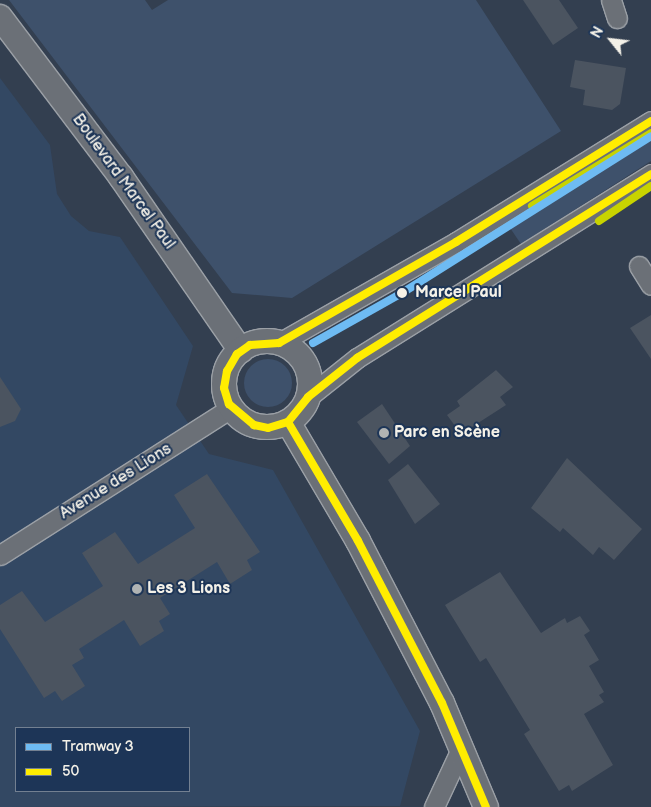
<!DOCTYPE html>
<meta charset="utf-8">
<style>
body{margin:0}
#map{position:relative;width:651px;height:807px;overflow:hidden;background:#333f50;font-family:"Balsamiq Sans",sans-serif}
div>[style]{position:absolute}
.built>*{inset:0;background:#334863}
.green>*{inset:0;background:#3e516b}
.round{border-radius:50%}
.building>*{inset:0;background:#4b5460}
.roads{filter:drop-shadow(1px 0 #9ba0a6) drop-shadow(-1px 0 #9ba0a6) drop-shadow(0 1px #9ba0a6) drop-shadow(0 -1px #9ba0a6)}
.minor>*{height:19px;margin:-9.5px;padding:0 9.5px;transform-origin:9.5px;border-radius:9.5px;background:#6b7077}
.tertiary>*{height:24px;margin:-12px;padding:0 12px;transform-origin:12px;border-radius:12px;background:#6b7077}
.tertiary>.ring{margin:-12px;padding:0;box-sizing:content-box;background:none;border:24px solid #6b7077;border-radius:50%}
.bus-1>*{height:8px;margin:-4px;padding:0 4px;transform-origin:4px;border-radius:4px;background:#ffed00}
.bus-2>*{height:8px;margin:-4px;padding:0 4px;transform-origin:4px;border-radius:4px;background:#c8d300}
.tram-1>*{height:8px;margin:-4px;padding:0 4px;transform-origin:4px;border-radius:4px;background:#6ebbf3}
.dots>*{width:14px;height:14px;translate:-50% -50%;box-sizing:border-box;border:2px solid #1d3557;border-radius:50%}
span{translate:-50% -50%;white-space:nowrap;text-align:center;line-height:1.15;-webkit-text-stroke:4px #1d3557;paint-order:stroke}
.street-label{font-size:16px;color:#f4f1e8}
.stop-label{font-size:16px;color:#f4f1e8;font-weight:700}
.left{translate:0 -50%;text-align:left}
.poi-label{font-size:16px;color:#f4f1e8;font-weight:700}
.legend{position:absolute;left:15px;top:727px;width:175px;height:65px;box-sizing:border-box;background:#1d3557;border:1px solid #738091;margin:0;padding:6px 9px;list-style:none;font-size:15px;color:#f4f1e8}
.legend li{display:flex;align-items:center;gap:10px;height:25px}
.legend b{width:25px;border:1px solid #738091}
.north{position:absolute;left:586px;top:15px;width:50px;height:50px;-webkit-text-stroke:4px #1d3557;paint-order:stroke;rotate:299deg;font-size:14px;font-weight:700;line-height:20px;text-align:center;color:#f4f1e8}
.north::after{content:'';display:block;margin:auto;width:18px;height:22px;background:#f4f1e8;clip-path:polygon(50% 0,100% 100%,50% 72%,0 100%)}
</style>
<div id="map">
<div class="built">
<i style="clip-path:polygon(evenodd,0 78px,50px 145px,57px 194px,71px 216px,89px 231px,120px 237px,193px 346px,176px 405px,209px 454px,273px 470px,420px 731px,400px 806px,0 807px,0 78px,16px 728px,189px 728px,189px 791px,16px 791px,16px 728px)"></i>
</div>
<div class="green">
<i style="clip-path:polygon(9px 0,145px 0,152px 10px,168px 0,476px 0,561px 131px,292px 298px,232px 293px)"></i>
<i style="clip-path:polygon(651px 132px,651px 161px,521px 244px,506px 222px)"></i>
<i class="round" style="left:244px;top:359px;width:48px;height:48px"></i>
</div>
<div class="building">
<i style="clip-path:polygon(523px 0,559px 0,578px 28px,553px 45px)"></i>
<i style="clip-path:polygon(575px 60px,626px 68px,620px 104px,612px 110px,583px 105px,585px 90px,570px 87px)"></i>
<i style="clip-path:polygon(651px 315px,651px 359px,630px 328px)"></i>
<i style="clip-path:polygon(496px 370px,513px 387px,500px 397px,506px 405px,461px 434px,447px 415px,460px 406px,457px 401px)"></i>
<i style="clip-path:polygon(0 377px,21px 409px,15px 421px,0 427px)"></i>
<i style="clip-path:polygon(382px 404px,410px 446px,389px 464px,357px 422px)"></i>
<i style="clip-path:polygon(567px 458px,642px 529px,614px 560px,599px 547px,593px 555px,563px 528px,560px 532px,531px 508px)"></i>
<i style="clip-path:polygon(408px 464px,440px 504px,415px 524px,388px 480px)"></i>
<i style="clip-path:polygon(207px 474px,260px 552px,247px 560px,252px 570px,230px 584px,217px 562px,160px 598px,170px 614px,159px 621px,164px 631px,140px 646px,124px 620px,79px 649px,84px 658px,72px 665px,85px 686px,62px 701px,55px 691px,44px 698px,0 629px,0 605px,22px 591px,45px 622px,103px 586px,82px 553px,115px 532px,138px 564px,195px 528px,174px 495px)"></i>
<i style="clip-path:polygon(500px 572px,541px 633px,565px 618px,567px 623px,580px 616px,590px 631px,584px 635px,599px 660px,589px 666px,604px 692px,599px 695px,604px 702px,584px 714px,613px 765px,572px 791px,569px 785px,559px 791px,524px 734px,530px 730px,486px 658px,480px 662px,445px 605px)"></i>
</div>
<div class="roads">
<div class="minor">
<i style="left:611px;top:0;width:19px;rotate:72deg"></i>
<i style="left:639px;top:266px;width:22px;rotate:58deg"></i>
<i style="left:279px;top:343px;width:204px;rotate:-29.7deg"></i>
<i style="left:456px;top:242px;width:229px;rotate:-31.8deg"></i>
<i style="left:308px;top:397px;width:63px;rotate:-38.5deg"></i>
<i style="left:357px;top:358px;width:347px;rotate:-32deg"></i>
<i style="left:0;top:555px;width:274px;rotate:-32.5deg"></i>
<i style="left:434px;top:807px;width:64px;rotate:-65deg"></i>
</div>
<div class="tertiary">
<i style="left:0;top:17px;width:201px;rotate:52.9deg"></i>
<i style="left:121px;top:177px;width:211px;rotate:55.4deg"></i>
<i class="ring" style="left:224px;top:341px;width:62px;height:62px"></i>
<i style="left:288px;top:422px;width:138px;rotate:59.5deg"></i>
<i style="left:358px;top:541px;width:182px;rotate:62.6deg"></i>
<i style="left:442px;top:703px;width:113px;rotate:67.1deg"></i>
</div>
</div>
<div class="bus-1">
<i style="left:279px;top:343px;width:29px;rotate:176deg"></i>
<i style="left:250px;top:345px;width:16px;rotate:145deg"></i>
<i style="left:237px;top:354px;width:20px;rotate:120deg"></i>
<i style="left:227px;top:371px;width:17px;rotate:100deg"></i>
<i style="left:224px;top:388px;width:17px;rotate:73deg"></i>
<i style="left:229px;top:404px;width:33px;rotate:40deg"></i>
<i style="left:254px;top:425px;width:14px;rotate:12deg"></i>
<i style="left:268px;top:428px;width:21px;rotate:-17deg"></i>
<i style="left:288px;top:422px;width:32px;rotate:-51deg"></i>
<i style="left:308px;top:397px;width:63px;rotate:-38.5deg"></i>
<i style="left:357px;top:358px;width:347px;rotate:-32deg"></i>
<i style="left:279px;top:343px;width:204px;rotate:-29.7deg"></i>
<i style="left:456px;top:242px;width:229px;rotate:-31.8deg"></i>
<i style="left:288px;top:422px;width:138px;rotate:59.5deg"></i>
<i style="left:358px;top:541px;width:182px;rotate:62.6deg"></i>
<i style="left:442px;top:703px;width:113px;rotate:67.1deg"></i>
</div>
<div class="bus-2">
<i style="left:532px;top:206px;width:140px;rotate:-31.5deg"></i>
<i style="left:599px;top:221px;width:63px;rotate:-33.9deg"></i>
</div>
<div class="tram-1">
<i style="left:313px;top:343px;width:102px;rotate:-29.3deg"></i>
<i style="left:402px;top:293px;width:294px;rotate:-32.2deg"></i>
</div>
<div class="dots">
<i style="left:402px;top:293px;background:#f4f1e8"></i>
<i style="left:384px;top:433px;background:#b0b3b3"></i>
<i style="left:137px;top:589px;background:#b0b3b3"></i>
</div>
<div class="street-label">
<span style="left:123px;top:182px;rotate:54deg">Boulevard Marcel Paul</span>
<span style="left:116px;top:482px;rotate:-32deg">Avenue des Lions</span>
</div>
<div class="stop-label">
<span class="left" style="left:415px;top:293px">Marcel Paul</span>
</div>
<div class="poi-label">
<span class="left" style="left:394px;top:433px">Parc en Scène</span>
<span class="left" style="left:147px;top:589px">Les 3 Lions</span>
</div>
<ul class="legend">
<li><b style="height:6px;background:#6ebbf3"></b>Tramway 3</li>
<li><b style="height:6px;background:#ffed00"></b>50</li>
</ul>
<div class="north">N</div>
</div>
